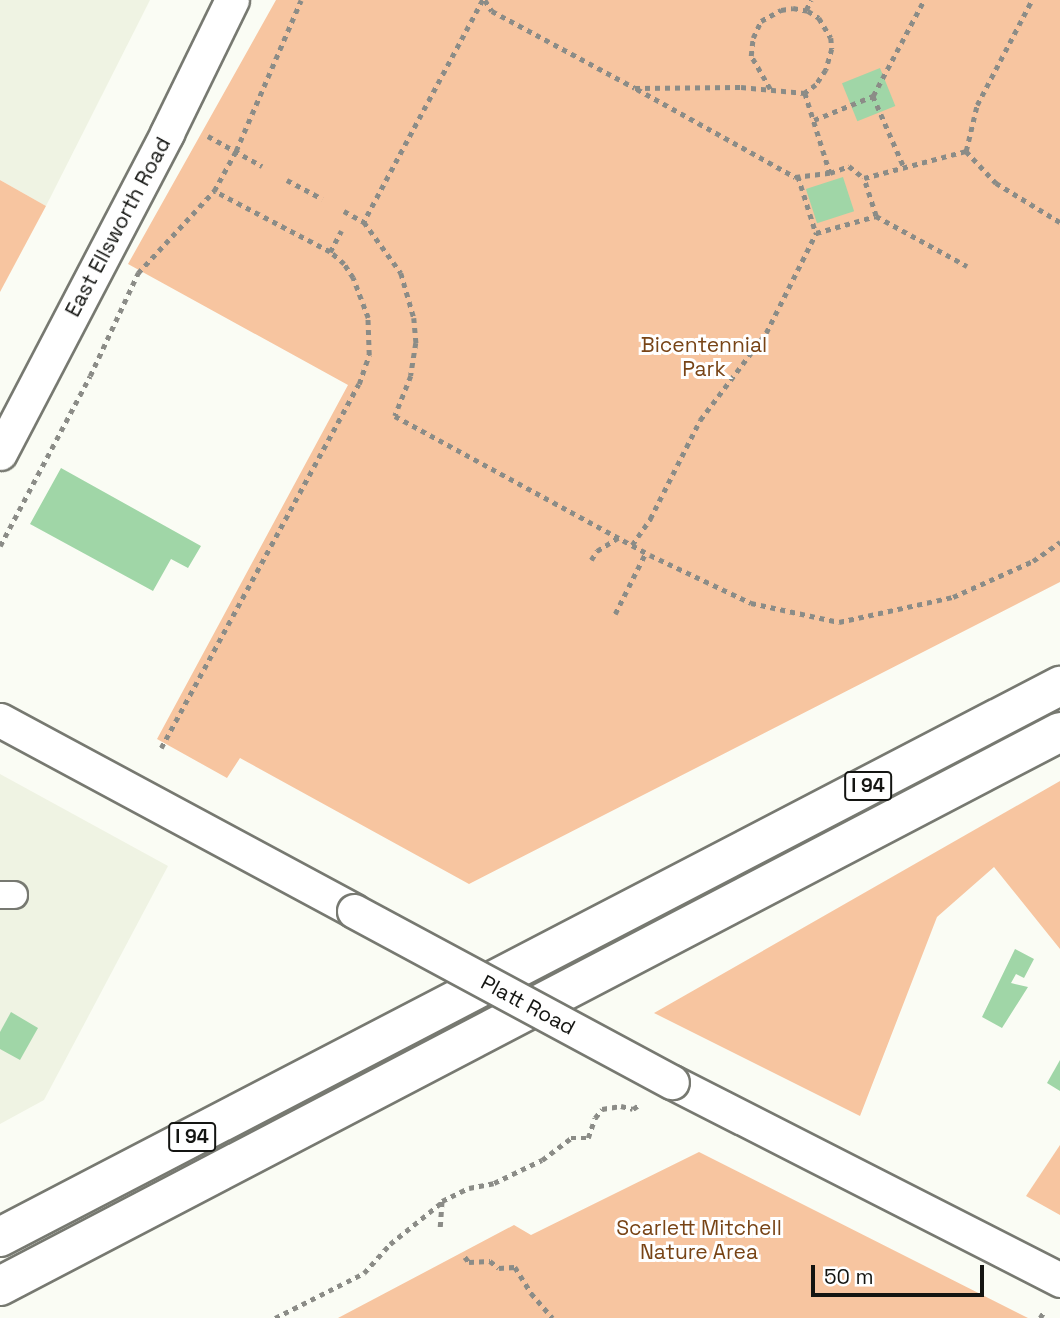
<!DOCTYPE html>
<style>
body{margin:0}
#map{position:relative;width:1060px;height:1318px;overflow:hidden;background:#fafcf4;font-family:"Space Grotesk",sans-serif}
div>[style]{position:absolute}
.built>*{inset:0;background:#eff3e3}
.green>*{inset:0;background:#f7c5a0}
.building>*{inset:0;background:#a0d6a7;transform-origin:0 0}
.path>*{height:4.5px;margin-top:-2.25px;transform-origin:0;background:repeating-linear-gradient(90deg,#8b8c87 0 5px,transparent 0 10px)}
.roads{filter:drop-shadow(2px 0 #777971) drop-shadow(-2px 0 #777971) drop-shadow(0 2px #777971) drop-shadow(0 -2px #777971)}
.minor>*{height:26px;margin:-13px;padding:0 13px;transform-origin:13px;border-radius:13px;background:#fff}
.major>*{height:33px;margin:-16.5px;padding:0 16.5px;transform-origin:16.5px;border-radius:16.5px;background:#fff}
.highway>*{height:38px;margin:-19px;padding:0 19px;transform-origin:19px;border-radius:19px;background:#fff}
.bridges{filter:drop-shadow(2px 0 #777971) drop-shadow(-2px 0 #777971) drop-shadow(0 2px #777971) drop-shadow(0 -2px #777971)}
.major-bridge>*{height:33px;margin:-16.5px;padding:0 16.5px;transform-origin:16.5px;border-radius:16.5px;background:#fff}
span{translate:-50% -50%;white-space:nowrap;text-align:center;line-height:1.15;-webkit-text-stroke:6px #fff;paint-order:stroke}
.shield-label span{padding:2px 5px;background:#fff;border:2px solid;border-radius:5px;-webkit-text-stroke-width:0}
.shield-label{font-size:19px;color:#141512;font-weight:700}
.street-label{font-size:21px;color:#141512}
.park-label{font-size:21px;color:#784416}
.scale{position:absolute;left:811px;top:1265px;width:173px;height:32px;box-sizing:border-box;border:4px solid #141512;border-top:0;padding-left:9px;font-size:21px;line-height:24px;white-space:nowrap;color:#141512;-webkit-text-stroke:5px #fff;paint-order:stroke}
</style>
<div id="map">
<div class="built">
<i style="clip-path:polygon(0 0,150px 0,46px 206px,0 180px)"></i>
<i style="clip-path:polygon(0 774px,168px 866px,44px 1100px,0 1124px)"></i>
</div>
<div class="green">
<i style="clip-path:polygon(276px 0,1060px 0,1060px 582px,469px 884px,240px 758px,227px 778px,157px 739px,348px 385px,128px 264px)"></i>
<i style="clip-path:polygon(0 180px,46px 206px,0 292px)"></i>
<i style="clip-path:polygon(1060px 781px,1060px 949px,994px 867px,937px 917px,860px 1116px,654px 1013px)"></i>
<i style="clip-path:polygon(1060px 1145px,1060px 1215px,1026px 1196px)"></i>
<i style="clip-path:polygon(699px 1152px,1028px 1318px,338px 1318px,514px 1225px,531px 1235px)"></i>
</div>
<div class="building">
<i style="left:880px;top:68px;width:41px;height:41px;rotate:68deg"></i>
<i style="left:843px;top:177px;width:36px;height:39px;rotate:72deg"></i>
<i style="clip-path:polygon(61px 468px,201px 546px,188px 568px,171px 559px,153px 591px,30px 524px)"></i>
<i style="clip-path:polygon(1015px 949px,1034px 959px,1024px 978px,1016px 974px,1011px 983px,1028px 987px,1002px 1028px,982px 1017px)"></i>
<i style="clip-path:polygon(11px 1012px,38px 1028px,20px 1060px,0 1049px,0 1032px)"></i>
<i style="clip-path:polygon(1060px 1060px,1060px 1091px,1047px 1083px)"></i>
</div>
<div class="path">
<i style="left:483px;top:0;width:252px;rotate:118.2deg"></i>
<i style="left:364px;top:222px;width:63px;rotate:54deg"></i>
<i style="left:401px;top:273px;width:47px;rotate:73.9deg"></i>
<i style="left:414px;top:318px;width:25px;rotate:85deg"></i>
<i style="left:416px;top:343px;width:33px;rotate:99deg"></i>
<i style="left:411px;top:376px;width:43px;rotate:111.8deg"></i>
<i style="left:395px;top:416px;width:290px;rotate:28.6deg"></i>
<i style="left:650px;top:555px;width:112px;rotate:25.4deg"></i>
<i style="left:751px;top:603px;width:90px;rotate:12.2deg"></i>
<i style="left:839px;top:622px;width:117px;rotate:-12.4deg"></i>
<i style="left:953px;top:597px;width:88px;rotate:-24.2deg"></i>
<i style="left:1033px;top:561px;width:33px;rotate:-35deg"></i>
<i style="left:485px;top:0;width:13px;rotate:58deg"></i>
<i style="left:492px;top:11px;width:162px;rotate:28.3deg"></i>
<i style="left:635px;top:88px;width:106px;rotate:-0.5deg"></i>
<i style="left:741px;top:87px;width:64px;rotate:5.4deg"></i>
<i style="left:805px;top:93px;width:84px;rotate:72.6deg"></i>
<i style="left:830px;top:173px;width:20px;rotate:-20deg"></i>
<i style="left:849px;top:166px;width:19px;rotate:39deg"></i>
<i style="left:864px;top:178px;width:106px;rotate:-14.8deg"></i>
<i style="left:966px;top:151px;width:47px;rotate:-76.6deg"></i>
<i style="left:977px;top:105px;width:119px;rotate:-62.4deg"></i>
<i style="left:806px;top:10px;width:11px;rotate:-63deg"></i>
<i style="left:637px;top:89px;width:181px;rotate:29.1deg"></i>
<i style="left:795px;top:177px;width:35px;rotate:-7deg"></i>
<i style="left:770px;top:89px;width:38px;rotate:-120deg"></i>
<i style="left:751px;top:56px;width:18px;rotate:-84deg"></i>
<i style="left:753px;top:38px;width:19px;rotate:-65deg"></i>
<i style="left:761px;top:21px;width:23px;rotate:-29deg"></i>
<i style="left:781px;top:10px;width:12px;rotate:-9deg"></i>
<i style="left:793px;top:8px;width:15px;rotate:11deg"></i>
<i style="left:808px;top:11px;width:13px;rotate:32deg"></i>
<i style="left:819px;top:18px;width:23px;rotate:59deg"></i>
<i style="left:831px;top:38px;width:11px;rotate:85deg"></i>
<i style="left:832px;top:49px;width:22px;rotate:106deg"></i>
<i style="left:826px;top:70px;width:18px;rotate:124deg"></i>
<i style="left:816px;top:85px;width:14px;rotate:144deg"></i>
<i style="left:873px;top:96px;width:77px;rotate:66.4deg"></i>
<i style="left:814px;top:120px;width:64px;rotate:-22.1deg"></i>
<i style="left:873px;top:96px;width:109px;rotate:-62deg"></i>
<i style="left:208px;top:136px;width:62px;rotate:29.1deg"></i>
<i style="left:966px;top:151px;width:44px;rotate:46.8deg"></i>
<i style="left:996px;top:183px;width:75px;rotate:31.4deg"></i>
<i style="left:798px;top:176px;width:60px;rotate:72.5deg"></i>
<i style="left:816px;top:233px;width:62px;rotate:-15.8deg"></i>
<i style="left:876px;top:216px;width:40px;rotate:-108deg"></i>
<i style="left:287px;top:180px;width:40px;rotate:28deg"></i>
<i style="left:344px;top:211px;width:23px;rotate:29deg"></i>
<i style="left:876px;top:216px;width:104px;rotate:28.8deg"></i>
<i style="left:330px;top:252px;width:24px;rotate:-62deg"></i>
<i style="left:632px;top:545px;width:32px;rotate:-55deg"></i>
<i style="left:650px;top:519px;width:111px;rotate:-63.2deg"></i>
<i style="left:700px;top:420px;width:109px;rotate:-52.8deg"></i>
<i style="left:766px;top:333px;width:112px;rotate:-63.4deg"></i>
<i style="left:0;top:546px;width:192px;rotate:-62.1deg"></i>
<i style="left:90px;top:376px;width:114px;rotate:-65deg"></i>
<i style="left:138px;top:273px;width:112px;rotate:-47.2deg"></i>
<i style="left:214px;top:191px;width:46px;rotate:-61.2deg"></i>
<i style="left:236px;top:151px;width:164px;rotate:-66.7deg"></i>
<i style="left:591px;top:560px;width:11px;rotate:-56deg"></i>
<i style="left:597px;top:551px;width:25px;rotate:-32deg"></i>
<i style="left:615px;top:614px;width:69px;rotate:-63.4deg"></i>
<i style="left:161px;top:748px;width:414px;rotate:-61.5deg"></i>
<i style="left:359px;top:384px;width:31px;rotate:-71deg"></i>
<i style="left:369px;top:355px;width:37px;rotate:-92deg"></i>
<i style="left:368px;top:318px;width:43px;rotate:-110.6deg"></i>
<i style="left:353px;top:278px;width:17px;rotate:-123deg"></i>
<i style="left:344px;top:264px;width:18px;rotate:-139deg"></i>
<i style="left:330px;top:252px;width:131px;rotate:-152.3deg"></i>
<i style="left:440px;top:1227px;width:26px;rotate:-86deg"></i>
<i style="left:442px;top:1201px;width:30px;rotate:-26deg"></i>
<i style="left:469px;top:1188px;width:25px;rotate:-11deg"></i>
<i style="left:494px;top:1183px;width:53px;rotate:-25.6deg"></i>
<i style="left:542px;top:1160px;width:36px;rotate:-37deg"></i>
<i style="left:571px;top:1138px;width:17px"></i>
<i style="left:588px;top:1138px;width:21px;rotate:-71deg"></i>
<i style="left:595px;top:1118px;width:11px;rotate:-52deg"></i>
<i style="left:602px;top:1109px;width:19px;rotate:-9deg"></i>
<i style="left:621px;top:1106px;width:12px;rotate:14deg"></i>
<i style="left:633px;top:1109px;width:7px;rotate:-34deg"></i>
<i style="left:465px;top:1257px;width:6px;rotate:51deg"></i>
<i style="left:469px;top:1262px;width:21px;rotate:-3deg"></i>
<i style="left:490px;top:1261px;width:11px;rotate:38deg"></i>
<i style="left:499px;top:1268px;width:16px;rotate:-4deg"></i>
<i style="left:515px;top:1267px;width:31px;rotate:58deg"></i>
<i style="left:531px;top:1293px;width:33px;rotate:49deg"></i>
<i style="left:275px;top:1318px;width:100px;rotate:-26.8deg"></i>
<i style="left:364px;top:1273px;width:39px;rotate:-48deg"></i>
<i style="left:390px;top:1244px;width:67px;rotate:-38.9deg"></i>
<i style="left:1040px;top:1318px;width:6px;rotate:-59deg"></i>
</div>
<div class="roads">
<div class="minor">
<i style="left:0;top:895px;width:14px"></i>
</div>
<div class="major">
<i style="left:0;top:453px;width:361px;rotate:-62.4deg"></i>
<i style="left:167px;top:133px;width:148px;rotate:-64deg"></i>
<i style="left:0;top:720px;width:402px;rotate:28.3deg"></i>
<i style="left:672px;top:1082px;width:436px;rotate:27deg"></i>
</div>
<div class="highway">
<i style="left:0;top:1237px;width:1195px;rotate:-27.47deg"></i>
<i style="left:0;top:1286px;width:1196px;rotate:-27.59deg"></i>
</div>
</div>
<div class="bridges">
<div class="major-bridge">
<i style="left:354px;top:911px;width:361px;rotate:28.3deg"></i>
</div>
</div>
<div class="shield-label">
<span style="left:868px;top:786px">I 94</span>
<span style="left:192px;top:1137px">I 94</span>
</div>
<div class="street-label">
<span style="left:118px;top:227px;rotate:-62deg">East Ellsworth Road</span>
<span style="left:528px;top:1005px;rotate:28deg">Platt Road</span>
</div>
<div class="park-label">
<span style="left:704px;top:357px">Bicentennial<br>Park</span>
<span style="left:699px;top:1240px">Scarlett Mitchell<br>Nature Area</span>
</div>
<div class="scale">50 m</div>
</div>
